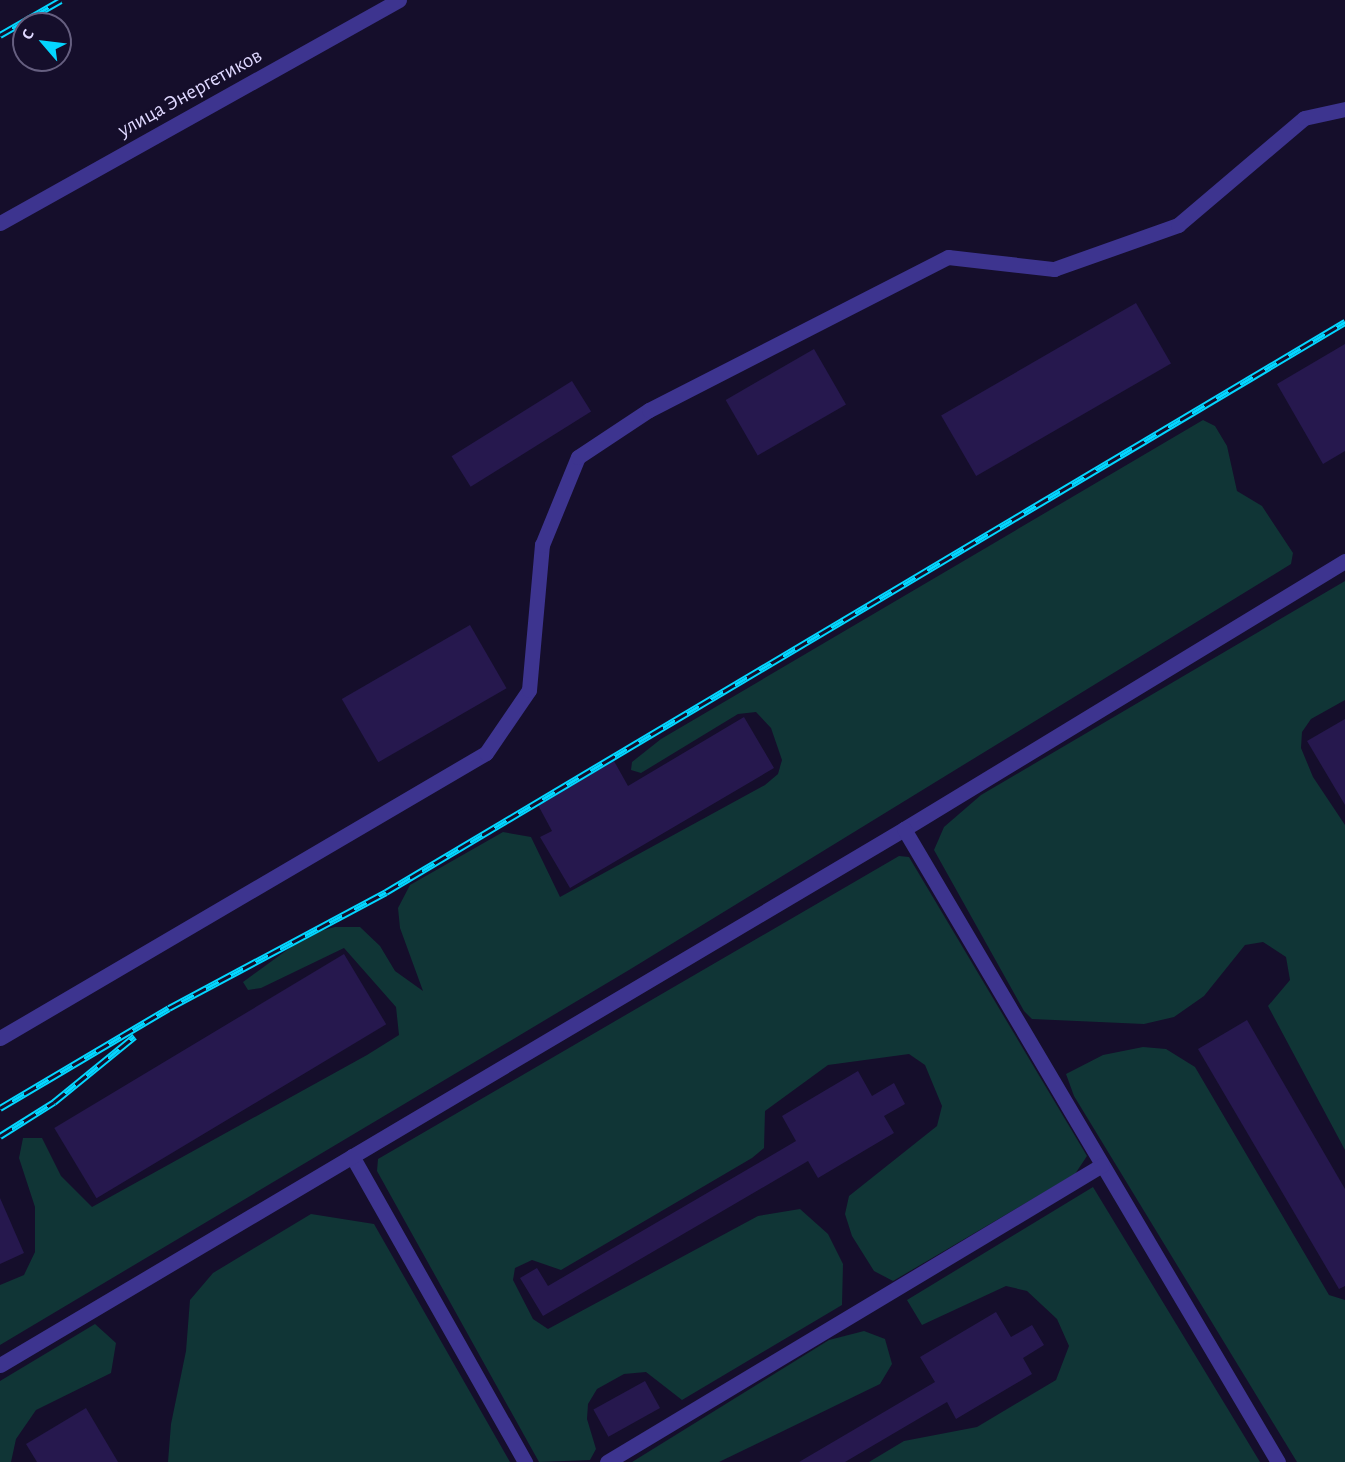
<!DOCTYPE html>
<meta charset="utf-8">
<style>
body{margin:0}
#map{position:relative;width:1345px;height:1462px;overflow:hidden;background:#150e2b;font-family:"Alegreya Sans",sans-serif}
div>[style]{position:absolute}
.green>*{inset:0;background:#103536}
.building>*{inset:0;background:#26184e;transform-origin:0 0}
.minor>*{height:15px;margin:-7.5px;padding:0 7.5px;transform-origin:7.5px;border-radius:7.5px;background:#3d348f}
.rail>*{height:7px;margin-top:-3.5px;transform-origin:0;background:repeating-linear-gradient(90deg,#150e2b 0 14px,#04d6ff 0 28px);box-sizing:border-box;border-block:2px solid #04d6ff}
span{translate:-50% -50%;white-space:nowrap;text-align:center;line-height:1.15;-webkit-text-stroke:4.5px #150e2b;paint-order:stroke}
.street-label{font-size:21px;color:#dfd8ff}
.north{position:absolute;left:12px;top:12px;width:60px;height:60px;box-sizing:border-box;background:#150e2b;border:2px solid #665f80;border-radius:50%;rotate:298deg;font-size:16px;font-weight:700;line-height:24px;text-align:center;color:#dfd8ff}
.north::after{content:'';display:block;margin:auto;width:21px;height:27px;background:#04d6ff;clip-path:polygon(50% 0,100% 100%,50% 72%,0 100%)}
</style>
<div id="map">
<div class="green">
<i style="clip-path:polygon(1203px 420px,1215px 426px,1227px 446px,1237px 491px,1262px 506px,1293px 553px,1291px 564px,629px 970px,0 1345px,0 1285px,24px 1275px,35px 1252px,35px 1207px,19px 1158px,23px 1138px,42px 1138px,61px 1176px,92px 1207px,367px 1055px,399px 1035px,396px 1007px,344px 948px,261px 988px,248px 990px,243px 982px,309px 934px,335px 927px,360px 927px,380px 946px,395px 971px,423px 991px,400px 928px,398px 908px,410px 885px,503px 832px,531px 837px,560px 897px,765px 785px,778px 774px,782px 760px,771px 728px,756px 712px,738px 714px,641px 773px,631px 770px,632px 762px,661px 739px)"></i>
<i style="clip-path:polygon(1345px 581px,1345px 700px,1311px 719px,1302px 732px,1301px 748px,1313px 777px,1345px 825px,1345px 1150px,1268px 1006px,1290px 980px,1286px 957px,1263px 942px,1245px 945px,1204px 996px,1174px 1017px,1144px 1024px,1032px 1019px,1024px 1011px,934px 850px,944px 827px,981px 795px)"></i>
<i style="clip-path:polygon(899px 856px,909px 857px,1087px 1156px,1075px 1174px,893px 1281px,874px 1271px,852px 1236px,845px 1214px,849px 1196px,937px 1126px,942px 1106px,925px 1065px,909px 1054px,828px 1065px,765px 1111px,764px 1148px,752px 1158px,561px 1270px,532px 1260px,515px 1268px,513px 1280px,533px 1319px,548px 1329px,758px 1216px,800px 1209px,828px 1234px,843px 1264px,842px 1305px,682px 1400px,646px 1372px,624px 1374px,597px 1389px,588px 1404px,587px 1419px,596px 1449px,590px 1460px,539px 1462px,377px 1171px,378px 1159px)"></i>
<i style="clip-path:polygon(1143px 1047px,1166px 1049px,1195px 1067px,1329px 1295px,1345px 1300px,1345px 1462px,1297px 1462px,1074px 1096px,1066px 1074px,1103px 1055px)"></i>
<i style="clip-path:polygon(1093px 1187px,1260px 1462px,869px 1462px,904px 1441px,977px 1427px,1056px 1380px,1069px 1346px,1057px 1319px,1027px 1291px,1006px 1286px,922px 1325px,907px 1300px)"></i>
<i style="clip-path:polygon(311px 1214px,374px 1224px,510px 1462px,168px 1462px,171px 1424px,186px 1351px,190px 1300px,213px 1273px)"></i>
<i style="clip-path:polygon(95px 1324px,116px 1343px,111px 1373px,36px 1410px,16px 1439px,11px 1462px,0 1462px,0 1381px)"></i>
<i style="clip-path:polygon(864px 1331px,885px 1339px,892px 1364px,880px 1384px,719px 1462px,632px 1462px,829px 1340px)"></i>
</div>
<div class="building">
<i style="left:1136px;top:303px;width:70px;height:225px;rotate:60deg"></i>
<i style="clip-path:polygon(1345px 344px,1345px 451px,1323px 464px,1277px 384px)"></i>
<i style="left:814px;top:349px;width:64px;height:102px;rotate:60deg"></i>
<i style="left:572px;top:381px;width:36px;height:142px;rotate:58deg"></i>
<i style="left:470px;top:625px;width:73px;height:148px;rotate:60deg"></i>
<i style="clip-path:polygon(744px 717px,774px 768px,570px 888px,540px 837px,552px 831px,538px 805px,614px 761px,628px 786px)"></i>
<i style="clip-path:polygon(1345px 719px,1345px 805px,1307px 741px)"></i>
<i style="left:344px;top:954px;width:82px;height:338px;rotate:59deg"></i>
<i style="clip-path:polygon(1247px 1020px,1345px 1189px,1345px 1286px,1339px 1289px,1198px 1049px)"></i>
<i style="clip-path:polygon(858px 1071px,872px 1096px,894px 1083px,905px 1104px,884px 1116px,894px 1133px,818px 1178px,808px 1161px,543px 1316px,520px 1278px,537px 1268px,548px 1286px,796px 1141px,782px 1116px)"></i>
<i style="clip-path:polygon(0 1198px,24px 1253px,0 1264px)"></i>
<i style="clip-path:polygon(996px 1312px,1011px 1337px,1032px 1325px,1044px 1345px,1023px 1358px,1032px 1374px,956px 1419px,947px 1402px,845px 1462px,799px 1462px,935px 1382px,920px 1357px)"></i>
<i style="left:645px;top:1381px;width:31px;height:59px;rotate:61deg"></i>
<i style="clip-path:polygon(86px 1408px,118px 1462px,37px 1462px,26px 1444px)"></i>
</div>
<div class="minor">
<i style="left:0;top:223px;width:457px;rotate:-29.2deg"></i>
<i style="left:904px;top:829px;width:516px;rotate:-31.29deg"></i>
<i style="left:0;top:1038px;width:563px;rotate:-30.39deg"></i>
<i style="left:486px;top:753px;width:76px;rotate:-55.7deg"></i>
<i style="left:529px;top:690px;width:146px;rotate:-84.9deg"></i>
<i style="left:542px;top:545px;width:95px;rotate:-67.8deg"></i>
<i style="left:578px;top:457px;width:85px;rotate:-33.5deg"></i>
<i style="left:649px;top:410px;width:336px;rotate:-27.1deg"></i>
<i style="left:948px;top:257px;width:107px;rotate:6.5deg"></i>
<i style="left:1054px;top:269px;width:132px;rotate:-19.5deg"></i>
<i style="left:1178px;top:225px;width:165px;rotate:-40.3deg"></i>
<i style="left:1304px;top:118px;width:42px;rotate:-12.4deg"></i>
<i style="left:352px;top:1156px;width:352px;rotate:60.5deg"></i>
<i style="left:0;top:1365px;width:1051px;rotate:-30.66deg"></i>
<i style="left:904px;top:829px;width:735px;rotate:59.42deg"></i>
<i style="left:607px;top:1462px;width:577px;rotate:-30.96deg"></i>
</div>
<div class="rail">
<i style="left:0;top:35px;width:70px;rotate:-29.8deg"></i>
<i style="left:0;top:1108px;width:196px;rotate:-30.6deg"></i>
<i style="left:169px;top:1008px;width:246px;rotate:-28.1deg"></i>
<i style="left:386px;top:892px;width:1116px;rotate:-30.73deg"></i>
<i style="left:0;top:1136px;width:64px;rotate:-32.2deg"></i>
<i style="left:54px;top:1102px;width:104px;rotate:-39.2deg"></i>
</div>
<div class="street-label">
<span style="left:190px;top:93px;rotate:-29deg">улица Энергетиков</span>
</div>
<div class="north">С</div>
</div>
